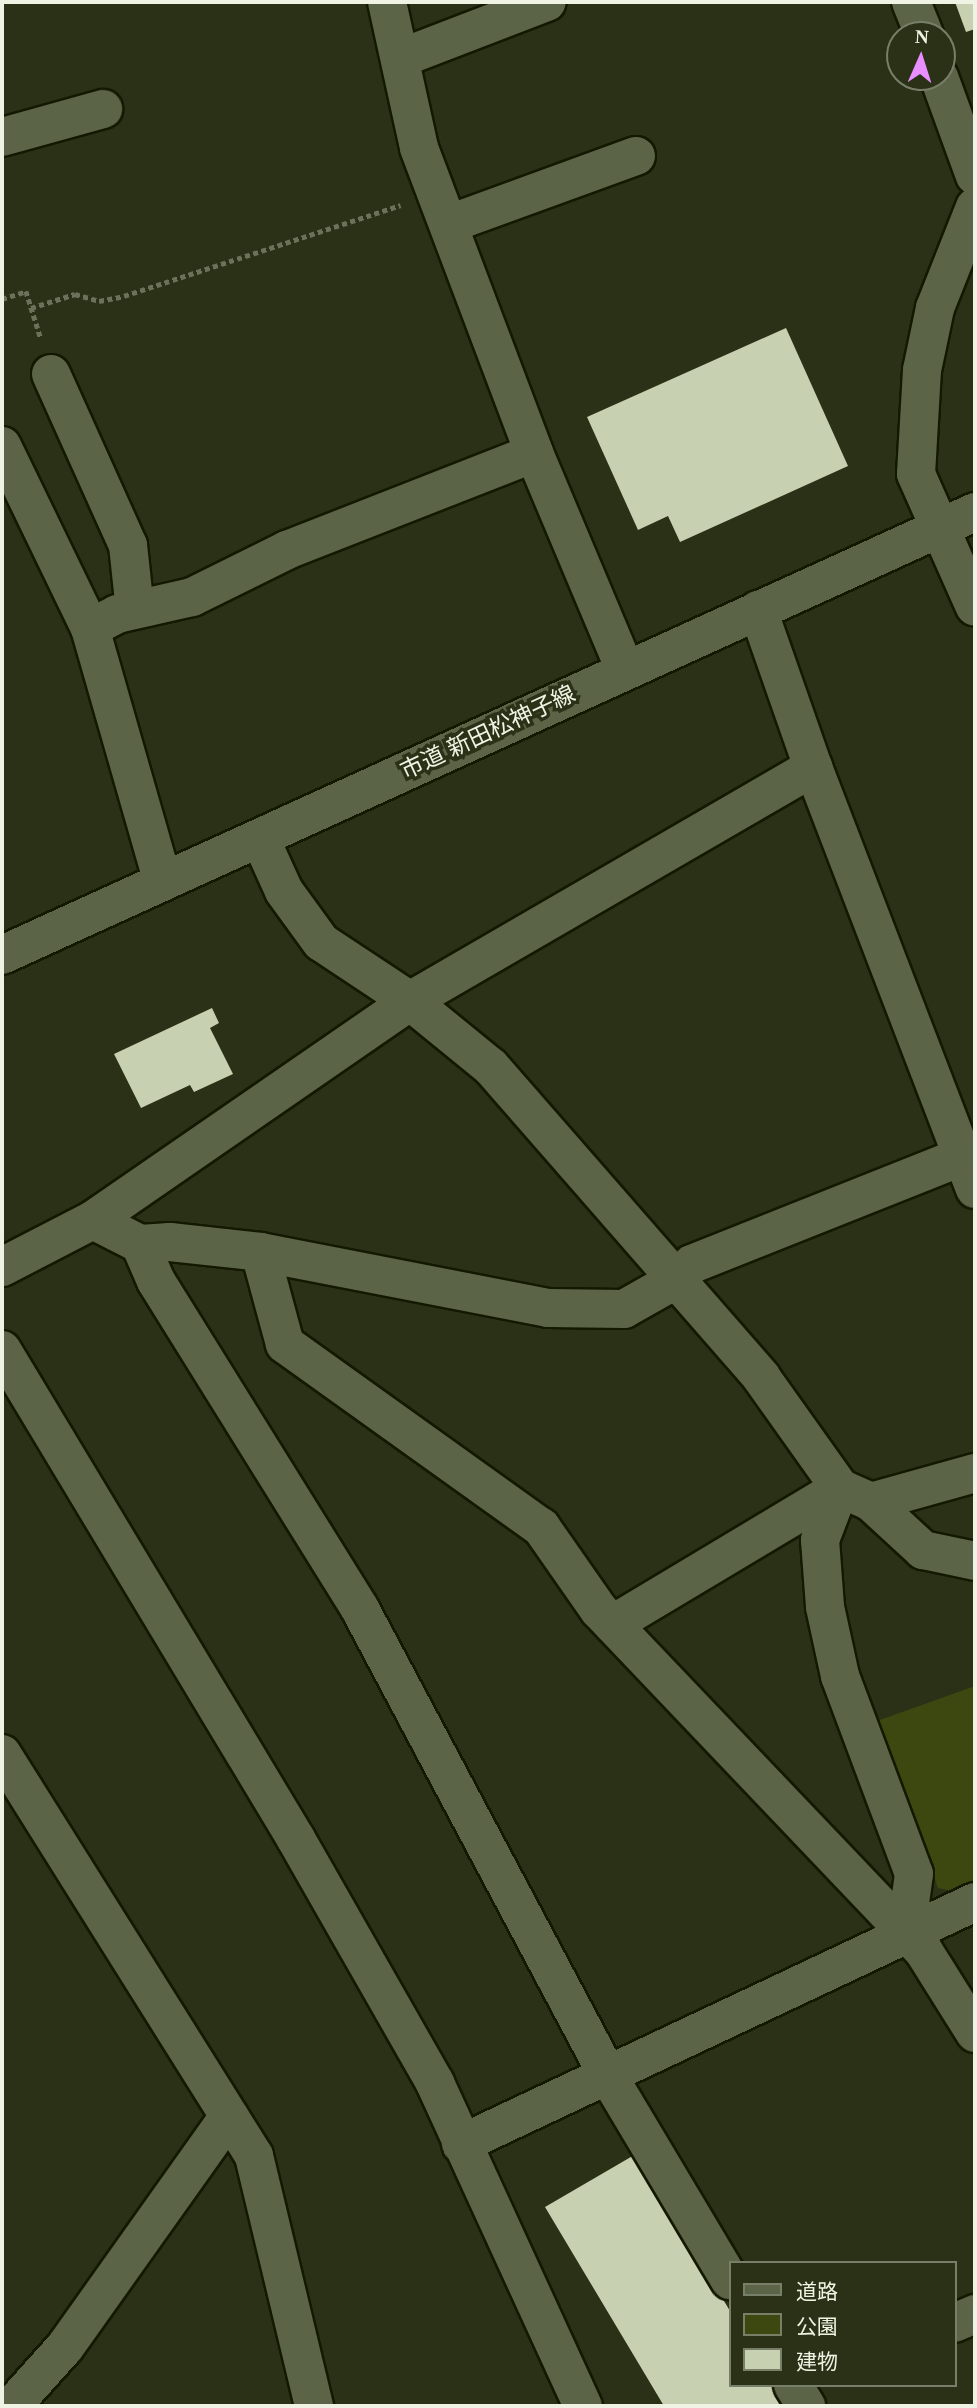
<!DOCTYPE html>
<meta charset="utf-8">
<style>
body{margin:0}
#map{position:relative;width:977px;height:2408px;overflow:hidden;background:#2a3117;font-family:"Times New Roman","Noto Sans JP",serif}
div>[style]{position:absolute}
.green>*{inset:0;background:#3c4810}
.building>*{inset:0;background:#c7d0b1}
.path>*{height:4.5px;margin-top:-2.25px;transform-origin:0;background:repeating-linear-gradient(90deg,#6b715a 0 5px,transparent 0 8.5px)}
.roads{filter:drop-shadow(2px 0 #131901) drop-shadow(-2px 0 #131901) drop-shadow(0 2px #131901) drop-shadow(0 -2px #131901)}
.minor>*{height:38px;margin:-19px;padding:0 19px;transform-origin:19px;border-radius:19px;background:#5c6448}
.tertiary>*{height:38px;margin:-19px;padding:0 19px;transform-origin:19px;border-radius:19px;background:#5c6448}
span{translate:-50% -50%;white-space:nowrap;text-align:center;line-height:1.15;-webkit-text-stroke:7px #2a3117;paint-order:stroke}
.street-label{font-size:23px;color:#eef3e3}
.frame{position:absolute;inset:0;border:4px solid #eef3e3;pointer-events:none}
.legend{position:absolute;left:729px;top:2261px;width:228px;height:126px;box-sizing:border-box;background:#2a3117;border:2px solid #787f69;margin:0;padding:9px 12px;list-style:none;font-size:21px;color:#eef3e3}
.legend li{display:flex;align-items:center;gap:14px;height:35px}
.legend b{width:35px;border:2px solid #787f69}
.north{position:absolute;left:886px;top:21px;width:70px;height:70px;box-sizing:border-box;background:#2a3117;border:2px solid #787f69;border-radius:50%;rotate:3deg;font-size:19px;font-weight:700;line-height:28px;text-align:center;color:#eef3e3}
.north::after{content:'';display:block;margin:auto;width:24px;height:32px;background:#e98efe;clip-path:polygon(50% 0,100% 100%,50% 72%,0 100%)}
</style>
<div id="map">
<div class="green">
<i style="clip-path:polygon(975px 1686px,975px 1885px,957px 1892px,938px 1888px,877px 1721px)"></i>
</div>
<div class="building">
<i style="clip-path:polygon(955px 2px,975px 2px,975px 29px,966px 32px)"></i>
<i style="clip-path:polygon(786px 328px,848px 466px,680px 542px,668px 516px,638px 530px,587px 417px)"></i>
<i style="clip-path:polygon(212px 1008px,219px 1023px,210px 1028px,233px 1074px,194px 1092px,190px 1085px,141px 1108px,114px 1054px)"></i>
<i style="clip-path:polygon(636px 2154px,730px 2311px,730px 2385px,774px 2385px,787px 2406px,664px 2406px,545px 2207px)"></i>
</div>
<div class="path">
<i style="left:2px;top:299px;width:25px;rotate:-18deg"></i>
<i style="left:26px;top:291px;width:50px;rotate:72.6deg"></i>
<i style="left:31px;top:308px;width:46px;rotate:-17.7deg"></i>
<i style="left:75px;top:294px;width:25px;rotate:16deg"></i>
<i style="left:99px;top:301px;width:25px;rotate:-11deg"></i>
<i style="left:124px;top:296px;width:291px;rotate:-18.2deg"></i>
</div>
<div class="roads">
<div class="minor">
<i style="left:387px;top:2px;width:149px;rotate:77.6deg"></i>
<i style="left:419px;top:148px;width:326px;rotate:69.3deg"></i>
<i style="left:534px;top:453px;width:235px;rotate:67.2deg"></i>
<i style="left:911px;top:2px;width:35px;rotate:68deg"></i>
<i style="left:401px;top:58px;width:156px;rotate:-21deg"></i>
<i style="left:939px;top:77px;width:105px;rotate:70deg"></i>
<i style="left:2px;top:137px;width:105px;rotate:-15.5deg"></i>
<i style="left:975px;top:207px;width:109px;rotate:111.6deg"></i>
<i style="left:935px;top:308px;width:63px;rotate:101.8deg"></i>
<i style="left:922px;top:370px;width:104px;rotate:93.3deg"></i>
<i style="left:916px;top:474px;width:145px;rotate:66.1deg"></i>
<i style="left:449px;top:224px;width:199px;rotate:-20deg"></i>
<i style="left:51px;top:374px;width:188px;rotate:65.8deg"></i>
<i style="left:128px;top:545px;width:65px;rotate:83.9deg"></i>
<i style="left:2px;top:446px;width:202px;rotate:64.2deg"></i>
<i style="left:90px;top:628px;width:264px;rotate:74deg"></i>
<i style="left:758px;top:610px;width:166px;rotate:70.7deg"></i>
<i style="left:90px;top:628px;width:30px;rotate:-27deg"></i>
<i style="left:117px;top:614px;width:77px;rotate:-12.8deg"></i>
<i style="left:192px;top:597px;width:106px;rotate:-26.3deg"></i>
<i style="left:287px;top:550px;width:265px;rotate:-21.4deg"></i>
<i style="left:260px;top:838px;width:58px;rotate:65.6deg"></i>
<i style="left:284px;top:891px;width:63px;rotate:54deg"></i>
<i style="left:321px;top:942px;width:107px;rotate:33.5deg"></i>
<i style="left:410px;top:1001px;width:104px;rotate:39.2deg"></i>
<i style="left:491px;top:1067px;width:411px;rotate:48.9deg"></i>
<i style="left:761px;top:1377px;width:136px;rotate:54.6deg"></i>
<i style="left:840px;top:1488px;width:34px;rotate:24deg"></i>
<i style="left:871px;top:1502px;width:71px;rotate:42.7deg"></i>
<i style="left:923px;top:1550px;width:53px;rotate:11.9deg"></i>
<i style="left:93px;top:1220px;width:385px;rotate:-34.6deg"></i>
<i style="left:410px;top:1001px;width:466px;rotate:-30.1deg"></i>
<i style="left:813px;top:767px;width:452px;rotate:69deg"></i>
<i style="left:140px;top:1244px;width:40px;rotate:66.6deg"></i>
<i style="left:156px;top:1281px;width:386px;rotate:58.1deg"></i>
<i style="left:360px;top:1609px;width:527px;rotate:62.02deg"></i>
<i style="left:607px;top:2074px;width:240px;rotate:59.2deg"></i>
<i style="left:260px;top:1252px;width:293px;rotate:11deg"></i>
<i style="left:548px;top:1308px;width:76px;rotate:0.8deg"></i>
<i style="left:624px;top:1309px;width:61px;rotate:-29.5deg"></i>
<i style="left:677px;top:1279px;width:21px;rotate:-45deg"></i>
<i style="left:692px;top:1264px;width:292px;rotate:-21.7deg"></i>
<i style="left:2px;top:1267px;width:102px;rotate:-27.3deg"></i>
<i style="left:93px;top:1220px;width:53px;rotate:27.1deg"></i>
<i style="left:140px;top:1244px;width:30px;rotate:-4deg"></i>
<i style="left:170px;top:1242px;width:91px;rotate:6.3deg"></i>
<i style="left:260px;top:1252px;width:95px;rotate:74.8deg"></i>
<i style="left:285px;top:1344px;width:315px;rotate:35.6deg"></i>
<i style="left:541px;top:1527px;width:101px;rotate:55.1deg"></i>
<i style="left:599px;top:1610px;width:470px;rotate:46.4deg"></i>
<i style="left:923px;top:1950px;width:98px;rotate:57.9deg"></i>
<i style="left:840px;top:1488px;width:56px;rotate:111deg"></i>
<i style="left:820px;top:1540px;width:67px;rotate:85.7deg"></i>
<i style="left:825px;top:1607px;width:71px;rotate:77.7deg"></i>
<i style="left:840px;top:1676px;width:211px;rotate:69.5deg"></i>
<i style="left:914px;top:1874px;width:59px;rotate:97.9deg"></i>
<i style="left:871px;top:1502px;width:108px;rotate:-15.6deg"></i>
<i style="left:613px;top:1624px;width:265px;rotate:-30.9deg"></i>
<i style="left:2px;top:1754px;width:474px;rotate:57.9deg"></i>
<i style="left:254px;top:2156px;width:257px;rotate:76.5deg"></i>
<i style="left:461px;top:2144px;width:568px;rotate:-25.21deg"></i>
<i style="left:954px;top:2323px;width:23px;rotate:-23deg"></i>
<i style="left:793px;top:2385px;width:25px;rotate:58deg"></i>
<i style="left:12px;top:2406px;width:79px;rotate:-48.1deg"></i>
<i style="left:65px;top:2347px;width:283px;rotate:-54.6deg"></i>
</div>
<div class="tertiary">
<i style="left:2px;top:955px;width:1069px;rotate:-24.48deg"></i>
<i style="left:2px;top:1350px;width:571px;rotate:58.98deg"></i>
<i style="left:296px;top:1839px;width:281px;rotate:60.3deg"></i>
<i style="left:435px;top:2083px;width:355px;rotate:65.4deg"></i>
</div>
</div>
<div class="street-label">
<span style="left:488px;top:733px;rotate:-25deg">市道 新田松神子線</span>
</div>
<div class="frame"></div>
<ul class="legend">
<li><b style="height:9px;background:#5c6448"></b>道路</li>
<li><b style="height:19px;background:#3c4810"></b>公園</li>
<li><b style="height:19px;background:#c7d0b1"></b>建物</li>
</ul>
<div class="north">N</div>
</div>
